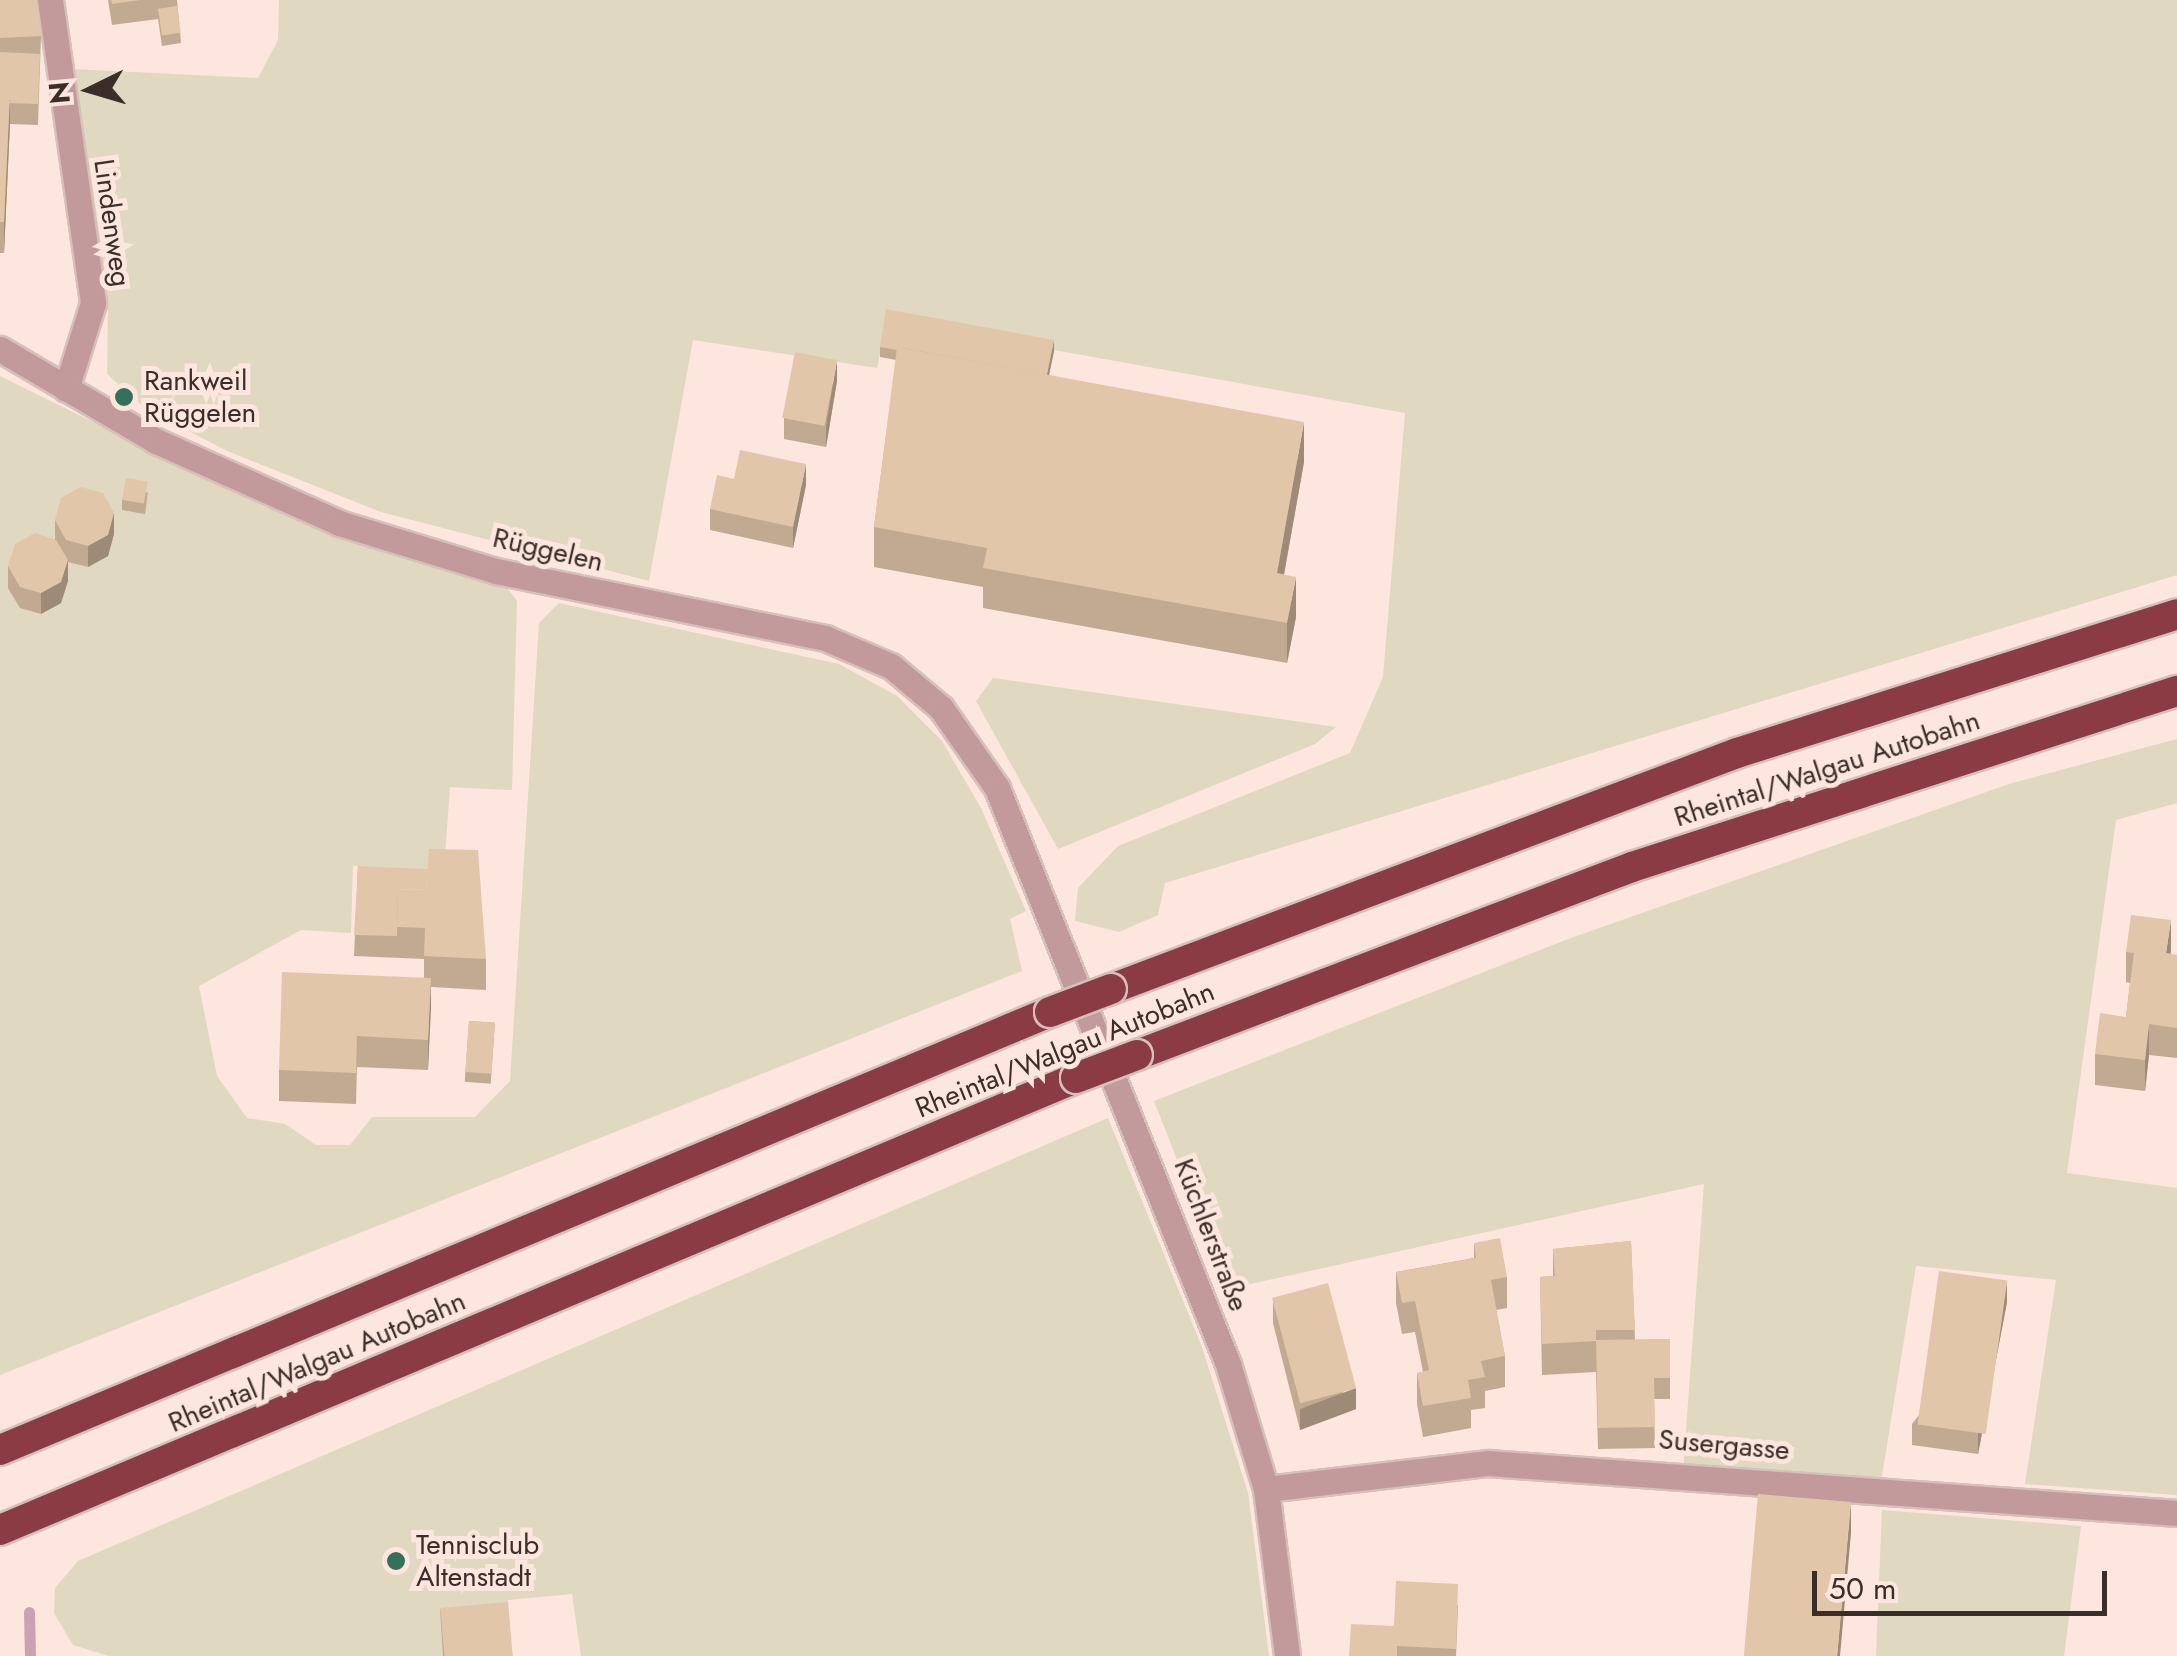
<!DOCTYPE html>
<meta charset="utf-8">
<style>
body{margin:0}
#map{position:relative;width:2177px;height:1656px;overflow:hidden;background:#fce6de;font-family:Jost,sans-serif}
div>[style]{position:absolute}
.green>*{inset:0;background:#e0d8c1}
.stream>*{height:11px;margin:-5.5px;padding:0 5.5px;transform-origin:5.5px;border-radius:5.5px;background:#c9a3b3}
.roads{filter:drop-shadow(2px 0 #d5c1ba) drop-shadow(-2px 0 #d5c1ba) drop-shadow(0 2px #d5c1ba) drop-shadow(0 -2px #d5c1ba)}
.minor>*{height:25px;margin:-12.5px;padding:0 12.5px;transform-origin:12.5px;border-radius:12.5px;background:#c39a9c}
.highway>*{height:30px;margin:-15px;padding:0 15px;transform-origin:15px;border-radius:15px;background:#8b3b43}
.bridges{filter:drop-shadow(2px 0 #d5c1ba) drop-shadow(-2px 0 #d5c1ba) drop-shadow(0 2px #d5c1ba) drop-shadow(0 -2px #d5c1ba)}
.highway-bridge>*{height:30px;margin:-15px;padding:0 15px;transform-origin:15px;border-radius:15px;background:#8b3b43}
.wall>*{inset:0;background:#c2aa92;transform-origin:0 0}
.shaded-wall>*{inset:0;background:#9e8b77}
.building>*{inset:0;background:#e2c6aa;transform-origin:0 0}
.dots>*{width:28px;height:28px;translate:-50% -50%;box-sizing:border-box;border:5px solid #fce6de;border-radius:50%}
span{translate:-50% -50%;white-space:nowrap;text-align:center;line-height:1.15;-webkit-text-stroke:10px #fce6de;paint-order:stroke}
.street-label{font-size:28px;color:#3b2e28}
.poi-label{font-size:28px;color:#3b2e28}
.left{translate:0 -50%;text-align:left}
.north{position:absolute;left:40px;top:40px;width:100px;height:100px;-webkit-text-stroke:8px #fce6de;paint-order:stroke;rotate:265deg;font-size:28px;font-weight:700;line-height:40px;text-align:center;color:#3b2e28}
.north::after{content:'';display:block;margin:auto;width:35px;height:45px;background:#3b2e28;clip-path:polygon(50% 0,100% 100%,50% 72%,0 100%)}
.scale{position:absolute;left:1812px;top:1571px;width:295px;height:45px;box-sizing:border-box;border:5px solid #3b2e28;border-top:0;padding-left:12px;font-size:30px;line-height:35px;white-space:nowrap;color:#3b2e28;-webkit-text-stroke:8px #fce6de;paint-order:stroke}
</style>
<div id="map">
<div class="green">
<i style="clip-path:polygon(279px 0,2177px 0,2177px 575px,1165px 883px,1158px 915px,1119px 932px,1075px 921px,1078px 888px,1118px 846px,1350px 753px,1383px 677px,1405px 413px,887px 320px,877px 368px,693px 340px,649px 581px,381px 512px,227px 451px,145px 408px,107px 374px,108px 306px,73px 69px,258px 78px,278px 40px)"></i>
<i style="clip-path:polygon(0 376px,263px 506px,507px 588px,517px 601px,512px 790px,450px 787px,444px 870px,353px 866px,351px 933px,301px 930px,199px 986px,217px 1076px,247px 1118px,285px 1124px,316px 1145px,350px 1145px,372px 1117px,475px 1117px,510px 1081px,539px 623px,559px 603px,839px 664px,897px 696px,942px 741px,981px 808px,1026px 911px,1010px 919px,1022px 971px,0 1375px)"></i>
<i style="clip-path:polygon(993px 678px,1336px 727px,1315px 744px,1058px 849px,976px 701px)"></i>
<i style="clip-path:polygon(2177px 739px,2177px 803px,2116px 820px,2067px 1173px,2177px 1188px,2177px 1495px,2025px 1484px,2056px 1280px,1916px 1266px,1880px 1488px,1683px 1471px,1704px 1184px,1228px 1289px,1154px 1101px,1571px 938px,2012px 783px)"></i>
<i style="clip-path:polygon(1108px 1118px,1202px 1347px,1248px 1493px,1269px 1656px,581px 1656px,572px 1594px,508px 1600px,512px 1656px,109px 1656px,73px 1645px,54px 1613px,55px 1588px,78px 1561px)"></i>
<i style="clip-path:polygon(1882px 1510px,2081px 1526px,2064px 1656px,1876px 1656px)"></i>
</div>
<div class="stream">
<i style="left:29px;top:1612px;width:44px;rotate:88.7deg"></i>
</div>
<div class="roads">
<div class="minor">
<i style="left:50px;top:0;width:306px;rotate:81.9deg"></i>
<i style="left:93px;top:303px;width:90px;rotate:107.4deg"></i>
<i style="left:0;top:349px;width:181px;rotate:30.5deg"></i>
<i style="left:156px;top:441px;width:201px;rotate:24.1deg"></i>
<i style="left:339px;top:523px;width:164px;rotate:17deg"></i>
<i style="left:496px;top:571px;width:336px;rotate:11.5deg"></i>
<i style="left:825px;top:638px;width:72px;rotate:23deg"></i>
<i style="left:891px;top:666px;width:65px;rotate:40deg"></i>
<i style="left:941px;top:708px;width:98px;rotate:55deg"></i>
<i style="left:997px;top:788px;width:621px;rotate:68.15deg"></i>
<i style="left:1228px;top:1364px;width:131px;rotate:73.1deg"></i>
<i style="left:1266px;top:1489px;width:168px;rotate:82.8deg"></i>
<i style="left:1266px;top:1489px;width:224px;rotate:-6.7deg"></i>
<i style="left:1488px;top:1463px;width:691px;rotate:4.15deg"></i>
</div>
<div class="highway">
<i style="left:1111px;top:989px;width:669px;rotate:-20.66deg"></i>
<i style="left:1737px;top:753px;width:461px;rotate:-17.5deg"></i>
<i style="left:1137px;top:1055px;width:529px;rotate:-20.8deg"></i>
<i style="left:1632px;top:867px;width:573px;rotate:-17.9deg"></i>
<i style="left:0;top:1450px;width:1138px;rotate:-22.64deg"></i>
<i style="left:0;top:1530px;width:1167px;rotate:-22.79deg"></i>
</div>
</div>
<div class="bridges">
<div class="highway-bridge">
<i style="left:1050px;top:1012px;width:65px;rotate:-20.7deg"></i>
<i style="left:1076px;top:1078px;width:65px;rotate:-20.7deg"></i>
</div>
</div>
<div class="wall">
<i style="clip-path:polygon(0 0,41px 36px,38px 125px,10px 124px,4px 253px,0 253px)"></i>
<i style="clip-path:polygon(108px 0,177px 0,181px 43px,162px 46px,158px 19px,112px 25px)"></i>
<i style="clip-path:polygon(880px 347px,1054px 351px,1049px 375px,1304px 462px,1284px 575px,1296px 617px,1287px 663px,983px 608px,983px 587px,874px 567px,874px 527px,896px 360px,880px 357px)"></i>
<i style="clip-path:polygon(837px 381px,826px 447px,784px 439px,784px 418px)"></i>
<i style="clip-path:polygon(734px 479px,806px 485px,793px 548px,710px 530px,710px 509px)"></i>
<i style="clip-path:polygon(148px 492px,145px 514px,122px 510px,122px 500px)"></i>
<i style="clip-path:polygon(55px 520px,114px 534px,108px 556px,88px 567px,68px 562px,68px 581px,61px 603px,41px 614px,20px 608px,8px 588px,8px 566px,55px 539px)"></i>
<i style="clip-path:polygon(358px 866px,486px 959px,486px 990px,431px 987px,428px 1070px,357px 1067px,356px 1104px,279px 1101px,279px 1070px,424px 978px,424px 959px,354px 956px)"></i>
<i style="clip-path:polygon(2126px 952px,2177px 955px,2177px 1058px,2149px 1055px,2145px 1091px,2095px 1085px,2095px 1054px,2126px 1017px,2130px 983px,2126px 982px)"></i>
<i style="left:469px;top:1021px;width:26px;height:61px;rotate:4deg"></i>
<i style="clip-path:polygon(1631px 1241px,1635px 1340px,1670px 1339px,1670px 1399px,1654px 1399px,1655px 1448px,1598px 1449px,1596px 1372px,1542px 1375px,1540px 1277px,1553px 1276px,1553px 1249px)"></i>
<i style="clip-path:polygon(1474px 1243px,1507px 1277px,1507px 1308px,1496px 1310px,1505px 1356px,1505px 1387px,1485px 1391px,1485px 1408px,1471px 1410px,1471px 1428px,1423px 1437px,1417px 1404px,1417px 1373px,1423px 1372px,1415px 1332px,1402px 1334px,1396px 1303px,1396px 1272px,1474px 1258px)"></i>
<i style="clip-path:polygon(1273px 1302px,1356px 1409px,1300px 1430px,1273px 1323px)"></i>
<i style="clip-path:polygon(2007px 1302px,1978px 1454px,1912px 1445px,1912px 1424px)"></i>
<i style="clip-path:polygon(1458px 1605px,1456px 1656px,1349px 1656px,1394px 1626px)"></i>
<i style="clip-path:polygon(440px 1609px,513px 1656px,443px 1656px)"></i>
</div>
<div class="shaded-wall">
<i style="clip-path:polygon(10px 93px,10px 124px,4px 253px,4px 222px)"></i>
<i style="clip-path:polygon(1054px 340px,1054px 351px,1046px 389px,1046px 378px)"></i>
<i style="clip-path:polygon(837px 360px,837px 381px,826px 447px,826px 426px)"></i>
<i style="clip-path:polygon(1304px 422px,1304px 462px,1277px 613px,1277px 573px)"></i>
<i style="clip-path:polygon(806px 464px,806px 485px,793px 548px,793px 527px)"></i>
<i style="clip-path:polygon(114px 513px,114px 534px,108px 556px,88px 567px,88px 546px)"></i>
<i style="clip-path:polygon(68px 560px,68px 581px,61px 603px,41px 614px,41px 593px)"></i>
<i style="clip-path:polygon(1296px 577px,1296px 617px,1287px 663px,1287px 623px)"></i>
<i style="clip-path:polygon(2171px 920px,2171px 951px,2166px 984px,2166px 953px)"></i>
<i style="clip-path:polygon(431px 978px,431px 1009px,428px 1070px,428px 1040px)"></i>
<i style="clip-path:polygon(2149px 1024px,2149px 1055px,2145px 1091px,2145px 1060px)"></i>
<i style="clip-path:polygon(2007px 1281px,2007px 1302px,1978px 1454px,1978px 1433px)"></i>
<i style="clip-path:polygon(1356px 1388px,1356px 1409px,1300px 1430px,1300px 1409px)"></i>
<i style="clip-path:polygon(1851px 1502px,1851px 1533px,1840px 1656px,1837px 1656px)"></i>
</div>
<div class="building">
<i style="clip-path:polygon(0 0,37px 0,41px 36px,0 38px)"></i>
<i style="clip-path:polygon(111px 0,140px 0,112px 4px)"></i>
<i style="left:177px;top:6px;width:27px;height:19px;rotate:82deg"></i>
<i style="clip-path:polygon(0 52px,40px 54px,38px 104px,9px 103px,10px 93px,0 93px)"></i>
<i style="clip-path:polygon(0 93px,10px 93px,4px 222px,0 222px)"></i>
<i style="clip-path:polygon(886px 309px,1054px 340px,1047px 375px,897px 347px,897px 350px,880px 347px)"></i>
<i style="clip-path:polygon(897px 347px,1304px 422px,1277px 573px,1296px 577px,1287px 623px,983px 568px,987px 548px,874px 527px)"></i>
<i style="left:795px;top:352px;width:43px;height:67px;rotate:11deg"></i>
<i style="clip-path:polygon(740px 450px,806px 464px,793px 527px,710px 509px,717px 475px,734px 479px)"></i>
<i style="left:126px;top:478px;width:22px;height:22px;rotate:10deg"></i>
<i style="clip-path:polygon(81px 487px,103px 493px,114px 513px,108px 535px,88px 546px,66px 540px,55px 520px,61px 498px)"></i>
<i style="clip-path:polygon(35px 533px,56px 540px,68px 560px,61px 582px,41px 593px,20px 587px,8px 566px,15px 544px)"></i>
<i style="clip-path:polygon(429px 849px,478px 850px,486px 959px,424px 956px,425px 928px,397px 927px,398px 889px,426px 890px)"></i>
<i style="clip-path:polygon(358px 866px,428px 869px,426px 890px,398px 889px,397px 936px,354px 935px)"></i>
<i style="clip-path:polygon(2131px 915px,2171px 920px,2166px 953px,2177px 955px,2177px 1028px,2149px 1024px,2145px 1060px,2095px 1054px,2100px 1013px,2126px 1017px,2134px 952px,2126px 952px)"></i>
<i style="clip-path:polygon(282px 972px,431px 978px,428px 1040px,357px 1036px,356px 1073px,279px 1070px)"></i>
<i style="left:469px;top:1021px;width:26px;height:51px;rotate:4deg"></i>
<i style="clip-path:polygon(1500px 1238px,1507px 1277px,1491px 1280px,1505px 1356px,1481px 1361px,1485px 1377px,1468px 1380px,1471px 1398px,1423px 1406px,1417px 1373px,1429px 1370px,1415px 1301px,1402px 1303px,1396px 1272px,1476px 1258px,1474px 1243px)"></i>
<i style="clip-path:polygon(1631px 1241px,1635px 1330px,1596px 1330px,1596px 1341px,1542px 1344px,1540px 1277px,1555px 1276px,1553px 1249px)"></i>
<i style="left:1939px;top:1271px;width:69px;height:155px;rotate:8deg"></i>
<i style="left:1328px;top:1283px;width:109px;height:58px;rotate:75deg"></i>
<i style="clip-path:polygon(1670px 1339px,1670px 1378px,1654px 1378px,1655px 1427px,1598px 1428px,1596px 1340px)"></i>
<i style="left:1758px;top:1494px;width:93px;height:163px;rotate:5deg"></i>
<i style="clip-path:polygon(1396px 1581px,1458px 1584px,1456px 1649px,1397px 1646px,1397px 1656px,1349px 1656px,1351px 1624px,1394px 1626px)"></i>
<i style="left:508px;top:1602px;width:54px;height:68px;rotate:85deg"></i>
</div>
<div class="dots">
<i style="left:124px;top:397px;background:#35705a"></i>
<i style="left:396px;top:1561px;background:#35705a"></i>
</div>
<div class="street-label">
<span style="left:112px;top:223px;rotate:82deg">Lindenweg</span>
<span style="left:548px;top:550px;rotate:13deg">Rüggelen</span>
<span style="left:1827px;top:769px;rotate:-18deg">Rheintal/Walgau Autobahn</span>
<span style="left:1065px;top:1050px;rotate:-22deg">Rheintal/Walgau Autobahn</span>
<span style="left:1211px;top:1235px;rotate:69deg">Küchlerstraße</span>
<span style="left:317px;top:1362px;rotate:-23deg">Rheintal/Walgau Autobahn</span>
<span style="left:1724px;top:1445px;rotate:5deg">Susergasse</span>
</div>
<div class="poi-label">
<span class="left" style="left:144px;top:397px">Rankweil<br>Rüggelen</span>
<span class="left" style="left:416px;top:1561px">Tennisclub<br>Altenstadt</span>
</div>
<div class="north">N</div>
<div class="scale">50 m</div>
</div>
